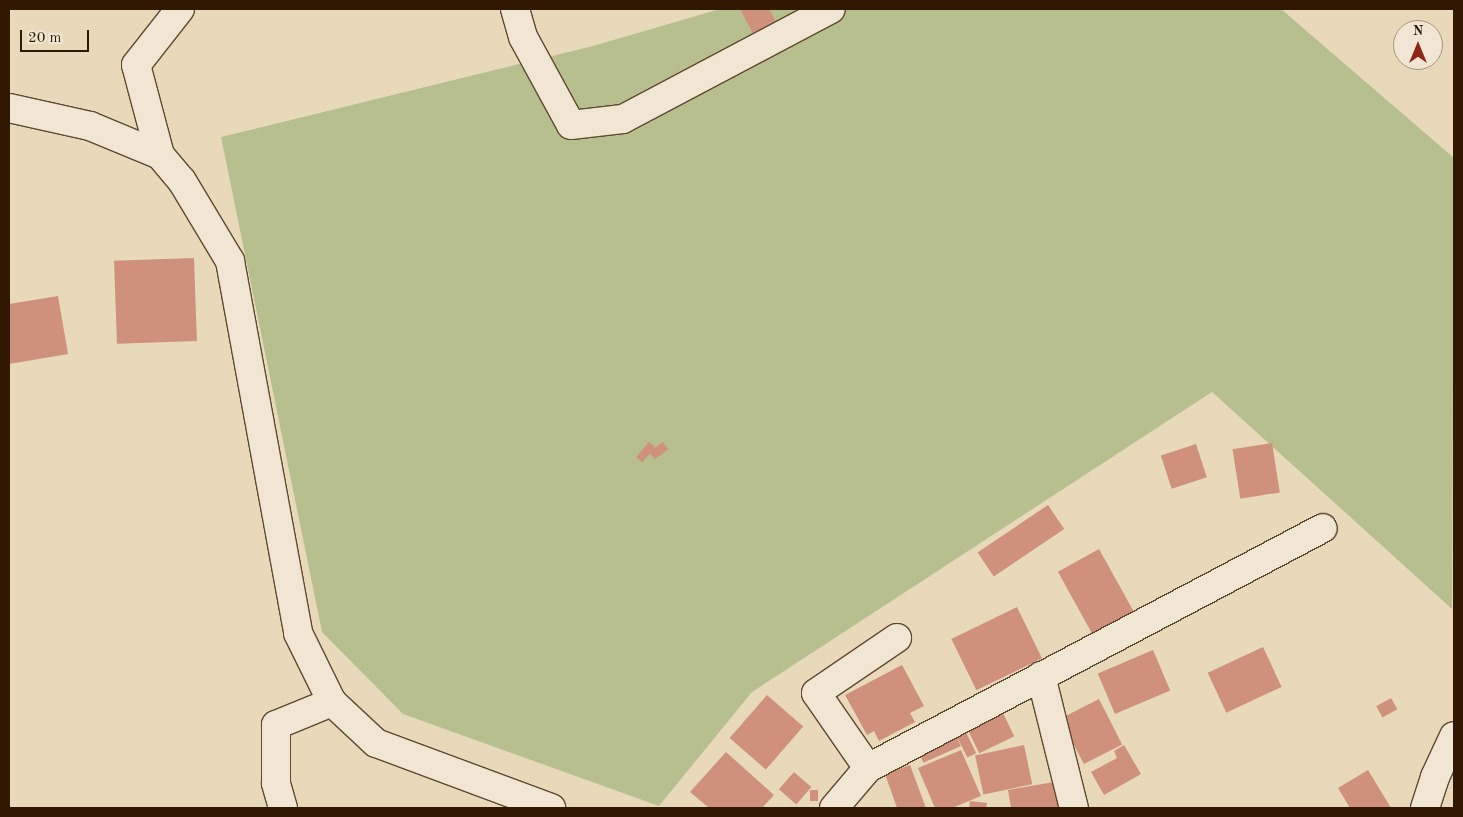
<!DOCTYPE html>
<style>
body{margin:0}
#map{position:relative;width:1463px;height:817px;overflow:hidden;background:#e8d9bb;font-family:"Old Standard TT",serif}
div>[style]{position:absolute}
.green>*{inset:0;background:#b8bf8f}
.building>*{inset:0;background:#cf917b;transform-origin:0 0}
.roads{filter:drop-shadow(1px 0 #5f4830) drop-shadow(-1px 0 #5f4830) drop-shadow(0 1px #5f4830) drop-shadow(0 -1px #5f4830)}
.minor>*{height:28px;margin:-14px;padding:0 14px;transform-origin:14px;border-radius:14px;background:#f0e6d3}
span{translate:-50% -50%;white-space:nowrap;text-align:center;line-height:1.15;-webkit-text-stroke:4px #f0e6d3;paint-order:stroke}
.frame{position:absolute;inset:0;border:10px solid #311802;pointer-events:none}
.north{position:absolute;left:1393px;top:20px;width:50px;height:50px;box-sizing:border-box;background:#f0e6d3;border:1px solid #a4947f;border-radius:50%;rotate:0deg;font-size:14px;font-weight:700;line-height:20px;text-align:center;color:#311802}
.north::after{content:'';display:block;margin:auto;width:18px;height:22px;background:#8f2418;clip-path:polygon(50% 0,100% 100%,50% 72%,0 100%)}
.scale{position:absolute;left:20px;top:30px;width:69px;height:22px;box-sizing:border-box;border:2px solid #311802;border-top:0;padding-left:6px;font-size:15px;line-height:18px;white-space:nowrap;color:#311802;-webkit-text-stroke:4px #f0e6d3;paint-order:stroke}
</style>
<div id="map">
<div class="green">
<i style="clip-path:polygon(720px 9px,1281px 9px,1454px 158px,1452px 609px,1212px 392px,752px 692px,659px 806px,403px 714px,322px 632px,221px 137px,593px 46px)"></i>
</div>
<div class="building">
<i style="clip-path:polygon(740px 9px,769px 9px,780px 29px,757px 41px)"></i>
<i style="left:194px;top:258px;width:83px;height:80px;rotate:88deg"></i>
<i style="clip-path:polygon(58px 296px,68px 354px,9px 364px,9px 304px)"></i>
<i style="left:649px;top:442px;width:8px;height:20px;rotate:40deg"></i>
<i style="left:663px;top:442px;width:9px;height:17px;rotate:54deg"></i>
<i style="left:1272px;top:443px;width:50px;height:40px;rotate:81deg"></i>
<i style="left:1196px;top:444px;width:35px;height:37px;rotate:72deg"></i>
<i style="left:1048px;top:505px;width:29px;height:85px;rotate:56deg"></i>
<i style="left:1099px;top:549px;width:75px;height:47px;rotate:61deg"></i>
<i style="left:1017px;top:607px;width:57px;height:73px;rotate:64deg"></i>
<i style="left:1263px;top:647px;width:44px;height:61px;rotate:65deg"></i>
<i style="left:1153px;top:650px;width:44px;height:60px;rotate:67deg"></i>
<i style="clip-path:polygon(902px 665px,924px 706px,910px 713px,915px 722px,879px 741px,874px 731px,867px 735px,845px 695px)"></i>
<i style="left:767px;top:695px;width:48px;height:57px;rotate:41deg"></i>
<i style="left:1391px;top:698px;width:13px;height:17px;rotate:61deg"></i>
<i style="left:1099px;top:699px;width:51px;height:43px;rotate:63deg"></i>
<i style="left:1002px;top:711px;width:28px;height:39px;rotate:64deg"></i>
<i style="left:964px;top:728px;width:28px;height:10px;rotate:64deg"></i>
<i style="left:956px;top:735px;width:12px;height:41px;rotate:66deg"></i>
<i style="left:1024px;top:745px;width:40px;height:50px;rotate:78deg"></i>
<i style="clip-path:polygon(1124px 745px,1141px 774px,1104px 795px,1091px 772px,1117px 758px,1114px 751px)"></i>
<i style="clip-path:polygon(961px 750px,981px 796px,952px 808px,935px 808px,918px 768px)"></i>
<i style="clip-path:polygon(726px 752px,774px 795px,762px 808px,709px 808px,690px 792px)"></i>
<i style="clip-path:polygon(910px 765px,926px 808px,897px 808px,885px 774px)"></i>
<i style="clip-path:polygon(1368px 770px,1391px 808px,1350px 808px,1338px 788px)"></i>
<i style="left:794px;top:772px;width:23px;height:23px;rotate:41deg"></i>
<i style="clip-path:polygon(1054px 782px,1059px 808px,1011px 808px,1008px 790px)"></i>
<i style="left:810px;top:790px;width:8px;height:11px"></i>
<i style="clip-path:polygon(970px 801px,987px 803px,986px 808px,969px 808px)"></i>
</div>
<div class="roads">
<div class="minor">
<i style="left:515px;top:9px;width:29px;rotate:74deg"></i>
<i style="left:523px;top:37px;width:100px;rotate:61.4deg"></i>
<i style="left:571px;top:125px;width:52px;rotate:-6.6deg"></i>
<i style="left:623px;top:119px;width:235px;rotate:-27.9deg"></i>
<i style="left:9px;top:108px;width:83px;rotate:12.5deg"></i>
<i style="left:90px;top:126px;width:76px;rotate:22.5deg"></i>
<i style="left:160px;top:155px;width:34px;rotate:50deg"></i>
<i style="left:182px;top:181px;width:93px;rotate:59deg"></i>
<i style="left:230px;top:261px;width:378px;rotate:79.6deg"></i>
<i style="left:298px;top:633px;width:77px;rotate:63.8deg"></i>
<i style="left:332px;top:702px;width:60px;rotate:43deg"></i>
<i style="left:376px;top:743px;width:187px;rotate:20.4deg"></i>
<i style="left:160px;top:155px;width:93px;rotate:-104.9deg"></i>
<i style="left:136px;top:65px;width:71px;rotate:-51.8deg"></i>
<i style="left:1041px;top:676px;width:136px;rotate:76deg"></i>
<i style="left:868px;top:768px;width:91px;rotate:-124.7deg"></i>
<i style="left:816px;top:693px;width:98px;rotate:-34.2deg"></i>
<i style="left:283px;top:808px;width:26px;rotate:-106deg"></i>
<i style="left:276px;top:783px;width:58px;rotate:-90deg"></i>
<i style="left:276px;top:725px;width:61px;rotate:-22.3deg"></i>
<i style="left:834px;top:808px;width:52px;rotate:-49.6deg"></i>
<i style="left:868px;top:768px;width:514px;rotate:-27.81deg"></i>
<i style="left:1425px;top:808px;width:33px;rotate:-72deg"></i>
<i style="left:1435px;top:777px;width:45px;rotate:-65.1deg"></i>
</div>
</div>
<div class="frame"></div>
<div class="north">N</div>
<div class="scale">20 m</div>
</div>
